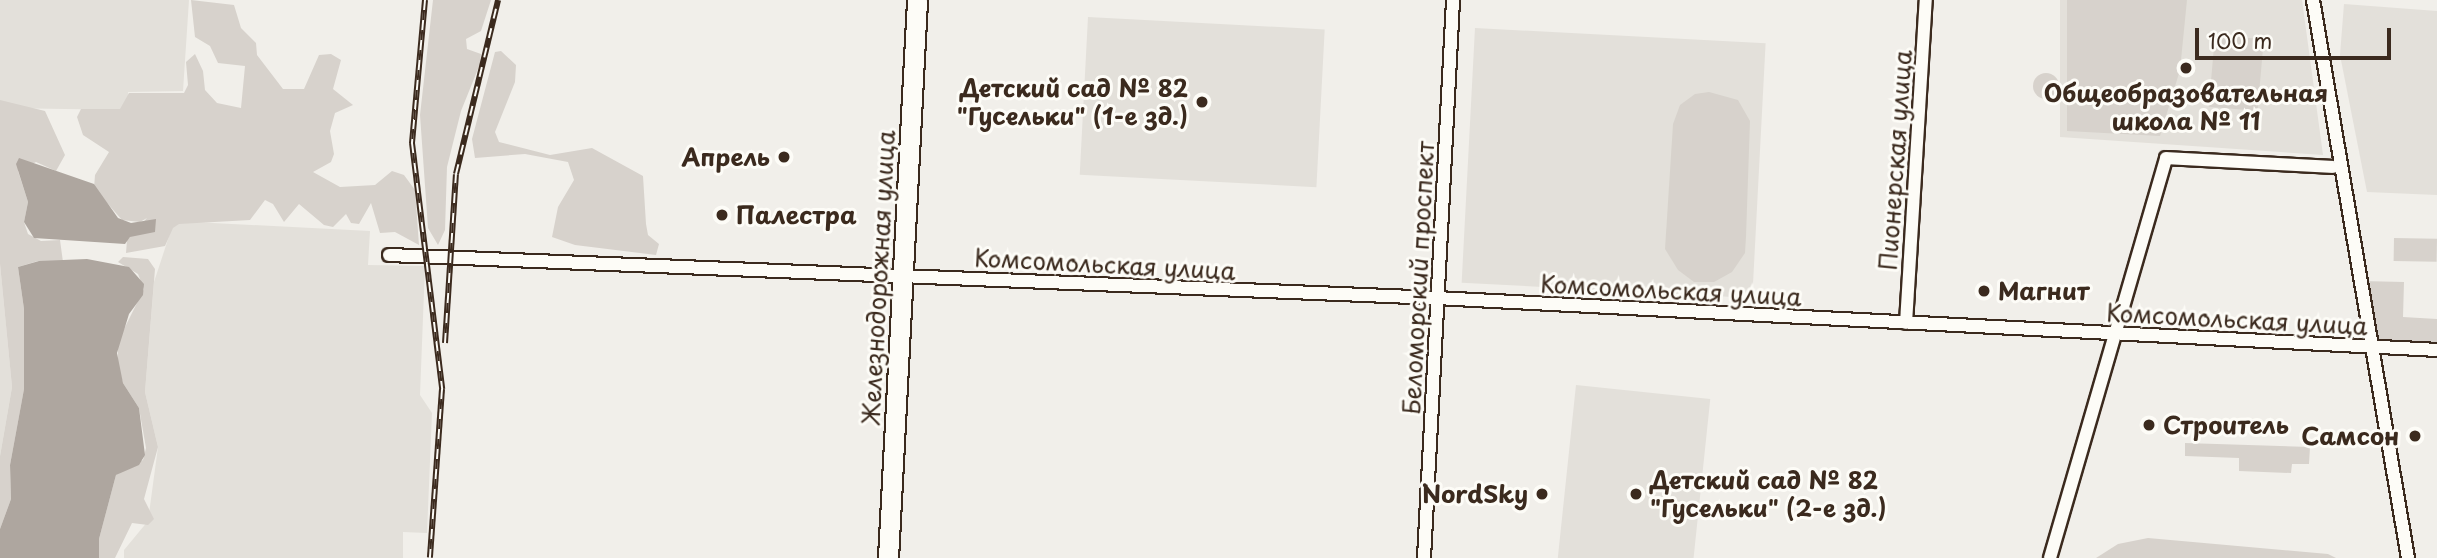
<!DOCTYPE html>
<meta charset="utf-8">
<style>
body{margin:0}
#map{position:relative;width:2437px;height:558px;overflow:hidden;background:#f1efea;font-family:"Playpen Sans",sans-serif}
div>[style]{position:absolute}
.built>*{inset:0;background:#e3e0da;transform-origin:0 0}
.green>*{inset:0;background:#d7d2cc;transform-origin:0 0}
.round{border-radius:50%}
.water>*{inset:0;background:#aea69f}
.roads{filter:drop-shadow(2px 0 #3b2a1e) drop-shadow(-2px 0 #3b2a1e) drop-shadow(0 2px #3b2a1e) drop-shadow(0 -2px #3b2a1e)}
.street>*{height:12px;margin:-6px;padding:0 6px;transform-origin:6px;border-radius:6px;background:#fdfcf7}
.secondary>*{height:19px;margin:-9.5px;padding:0 9.5px;transform-origin:9.5px;border-radius:9.5px;background:#fdfcf7}
.rail>*{height:6px;margin-top:-3px;transform-origin:0;background:repeating-linear-gradient(90deg,#fdfcf7 0 10px,#3b2a1e 0 20px);box-sizing:border-box;border-block:2px solid #3b2a1e}
.dots>*{width:19px;height:19px;translate:-50% -50%;box-sizing:border-box;border:4px solid #fdfcf7;border-radius:50%}
span{translate:-50% -50%;white-space:nowrap;text-align:center;line-height:1.15;-webkit-text-stroke:6px #fdfcf7;paint-order:stroke}
.poi-label{font-size:24px;color:#3b2a1e;font-weight:700}
.right{translate:-100% -50%;text-align:right}
.left{translate:0 -50%;text-align:left}
.street-label{font-size:24px;color:#3b2a1e}
.scale{position:absolute;left:2195px;top:28px;width:196px;height:32px;box-sizing:border-box;border:4px solid #3b2a1e;border-top:0;padding-left:9px;font-size:21px;line-height:24px;white-space:nowrap;color:#3b2a1e;-webkit-text-stroke:5px #fdfcf7;paint-order:stroke}
</style>
<div id="map">
<div class="built">
<i style="clip-path:polygon(0 0,189px 0,183px 91px,128px 92px,131px 110px,0 108px)"></i>
<i style="clip-path:polygon(2060px 0,2302px 0,2323px 155px,2060px 137px)"></i>
<i style="clip-path:polygon(2344px 4px,2437px 11px,2437px 195px,2367px 192px,2340px 55px)"></i>
<i style="left:1088px;top:17px;width:237px;height:158px;rotate:3deg"></i>
<i style="left:1475px;top:28px;width:291px;height:255px;rotate:3deg"></i>
<i style="clip-path:polygon(174px 221px,370px 231px,368px 265px,425px 266px,420px 395px,432px 413px,427px 533px,403px 532px,403px 558px,124px 558px,124px 550px,148px 521px,158px 447px,145px 392px,154px 282px)"></i>
<i style="clip-path:polygon(0 264px,12px 387px,0 456px)"></i>
<i style="left:1576px;top:385px;width:135px;height:174px;rotate:6deg"></i>
</div>
<div class="green">
<i style="clip-path:polygon(191px 0,234px 5px,241px 28px,256px 43px,257px 55px,283px 89px,304px 89px,319px 55px,331px 54px,341px 60px,333px 89px,353px 105px,335px 113px,330px 131px,334px 154px,331px 162px,313px 172px,340px 187px,375px 185px,392px 171px,404px 175px,415px 190px,419px 245px,395px 232px,380px 233px,371px 203px,359px 224px,351px 223px,346px 214px,333px 227px,324px 225px,299px 204px,284px 222px,273px 204px,265px 200px,250px 220px,179px 224px,173px 228px,165px 246px,126px 253px,127px 240px,147px 218px,140px 222px,122px 220px,94px 188px,95px 175px,109px 152px,83px 135px,77px 117px,81px 109px,120px 109px,129px 93px,184px 93px,188px 85px,186px 62px,195px 54px,203px 71px,205px 90px,217px 103px,241px 108px,245px 66px,218px 63px,210px 46px,195px 37px)"></i>
<i style="clip-path:polygon(433px 0,491px 0,481px 31px,466px 39px,467px 49px,481px 54px,480px 64px,461px 111px,447px 167px,445px 230px,438px 245px,428px 228px,420px 115px)"></i>
<i style="clip-path:polygon(2067px 0,2187px 0,2180px 70px,2160px 136px,2067px 131px)"></i>
<i style="left:2215px;top:35px;width:49px;height:72px;rotate:5deg"></i>
<i style="clip-path:polygon(501px 51px,516px 65px,515px 82px,495px 132px,499px 142px,550px 155px,592px 148px,643px 176px,646px 224px,648px 235px,659px 244px,656px 255px,575px 245px,552px 237px,558px 207px,574px 180px,568px 162px,525px 154px,475px 158px,472px 139px,495px 52px)"></i>
<i class="round" style="left:2033px;top:73px;width:26px;height:26px"></i>
<i style="clip-path:polygon(1709px 92px,1738px 100px,1750px 121px,1746px 237px,1745px 253px,1732px 272px,1714px 282px,1694px 282px,1678px 270px,1665px 249px,1673px 124px,1680px 105px,1695px 94px)"></i>
<i style="clip-path:polygon(0 100px,45px 111px,65px 155px,56px 171px,36px 162px,18px 171px,28px 202px,24px 222px,28px 234px,41px 241px,60px 240px,63px 262px,38px 261px,18px 267px,24px 309px,24px 389px,10px 465px,11px 499px,0 529px,0 456px,12px 387px,0 264px)"></i>
<i style="left:2394px;top:238px;width:43px;height:23px;rotate:1deg"></i>
<i style="clip-path:polygon(123px 257px,148px 259px,155px 269px,145px 392px,158px 447px,144px 499px,154px 519px,148px 525px,132px 523px,115px 558px,99px 558px,99px 539px,116px 475px,143px 460px,146px 448px,139px 408px,123px 383px,118px 366px,118px 341px,144px 289px,138px 274px,118px 262px)"></i>
<i style="clip-path:polygon(2361px 281px,2404px 282px,2403px 317px,2437px 319px,2437px 347px,2376px 342px)"></i>
<i style="clip-path:polygon(2185px 443px,2310px 447px,2309px 464px,2292px 464px,2291px 473px,2239px 471px,2239px 458px,2185px 456px)"></i>
<i style="clip-path:polygon(2148px 538px,2328px 554px,2336px 558px,2096px 558px,2118px 544px)"></i>
</div>
<div class="water">
<i style="clip-path:polygon(19px 158px,94px 184px,118px 218px,131px 223px,156px 219px,155px 232px,130px 237px,125px 244px,34px 238px,24px 222px,28px 202px,16px 164px)"></i>
<i style="clip-path:polygon(87px 259px,129px 267px,144px 284px,143px 295px,129px 314px,117px 353px,123px 383px,139px 408px,145px 455px,139px 465px,116px 475px,99px 539px,99px 558px,0 558px,0 529px,11px 499px,10px 465px,24px 389px,24px 309px,18px 267px,39px 261px)"></i>
</div>
<div class="roads">
<div class="street">
<i style="left:2313px;top:0;width:566px;rotate:80.34deg"></i>
<i style="left:389px;top:255px;width:1048px;rotate:2.35deg"></i>
<i style="left:1436px;top:298px;width:1002px;rotate:2.97deg"></i>
<i style="left:1906px;top:323px;width:324px;rotate:-86.5deg"></i>
<i style="left:1424px;top:558px;width:559px;rotate:-87.02deg"></i>
<i style="left:2050px;top:558px;width:416px;rotate:-73.8deg"></i>
<i style="left:2166px;top:158px;width:167px;rotate:3.1deg"></i>
</div>
<div class="secondary">
<i style="left:888px;top:558px;width:559px;rotate:-87.02deg"></i>
</div>
</div>
<div class="rail">
<i style="left:425px;top:0;width:144px;rotate:95.2deg"></i>
<i style="left:412px;top:143px;width:248px;rotate:83deg"></i>
<i style="left:442px;top:389px;width:169px;rotate:94.1deg"></i>
<i style="left:445px;top:343px;width:169px;rotate:-86.3deg"></i>
<i style="left:456px;top:174px;width:179px;rotate:-76.4deg"></i>
</div>
<div class="dots">
<i style="left:2186px;top:68px;background:#3b2a1e"></i>
<i style="left:1202px;top:102px;background:#3b2a1e"></i>
<i style="left:784px;top:157px;background:#3b2a1e"></i>
<i style="left:722px;top:215px;background:#3b2a1e"></i>
<i style="left:1984px;top:291px;background:#3b2a1e"></i>
<i style="left:2149px;top:425px;background:#3b2a1e"></i>
<i style="left:2415px;top:436px;background:#3b2a1e"></i>
<i style="left:1542px;top:494px;background:#3b2a1e"></i>
<i style="left:1636px;top:494px;background:#3b2a1e"></i>
</div>
<div class="poi-label">
<span class="right" style="left:1188px;top:102px">Детский сад № 82<br>"Гусельки" (1-е зд.)</span>
<span style="left:2186px;top:107px">Общеобразовательная<br>школа № 11</span>
<span class="right" style="left:770px;top:157px">Апрель</span>
<span class="left" style="left:736px;top:215px">Палестра</span>
<span class="left" style="left:1998px;top:291px">Магнит</span>
<span class="left" style="left:2163px;top:425px">Строитель</span>
<span class="right" style="left:2399px;top:436px">Самсон</span>
<span class="left" style="left:1650px;top:494px">Детский сад № 82<br>"Гусельки" (2-е зд.)</span>
<span class="right" style="left:1528px;top:494px">NordSky</span>
</div>
<div class="street-label">
<span style="left:1895px;top:160px;rotate:-86deg">Пионерская улица</span>
<span style="left:1105px;top:264px;rotate:3deg">Комсомольская улица</span>
<span style="left:878px;top:278px;rotate:-87deg">Железнодорожная улица</span>
<span style="left:1418px;top:278px;rotate:-87deg">Беломорский проспект</span>
<span style="left:1671px;top:290px;rotate:3deg">Комсомольская улица</span>
<span style="left:2237px;top:319px;rotate:3deg">Комсомольская улица</span>
</div>
<div class="scale">100 m</div>
</div>
